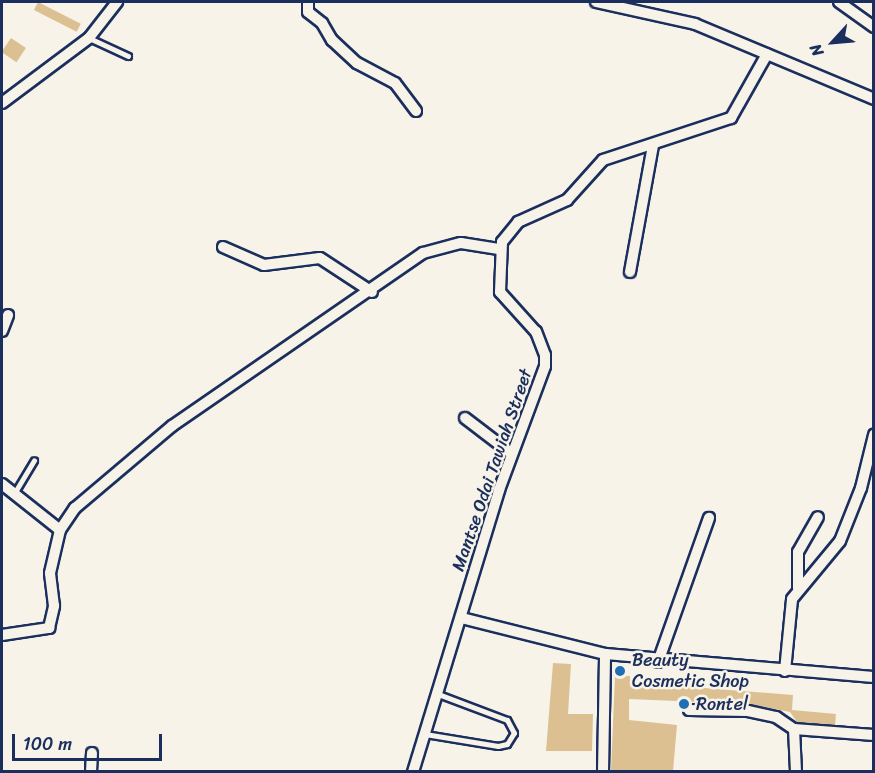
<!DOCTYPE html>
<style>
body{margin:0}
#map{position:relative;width:875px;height:773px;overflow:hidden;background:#f7f3e8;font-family:Sriracha,sans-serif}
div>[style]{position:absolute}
.building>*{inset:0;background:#ddc091;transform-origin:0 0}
.roads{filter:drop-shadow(2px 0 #1b2f5e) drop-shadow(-2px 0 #1b2f5e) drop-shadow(0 2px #1b2f5e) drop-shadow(0 -2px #1b2f5e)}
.lane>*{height:5px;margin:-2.5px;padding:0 2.5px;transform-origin:2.5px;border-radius:2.5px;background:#f7f3e8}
.street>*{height:10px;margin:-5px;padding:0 5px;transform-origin:5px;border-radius:5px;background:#f7f3e8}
.dots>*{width:16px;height:16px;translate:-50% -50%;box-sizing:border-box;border:3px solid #f7f3e8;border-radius:50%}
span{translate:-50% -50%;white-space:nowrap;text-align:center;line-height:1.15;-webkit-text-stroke:5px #f7f3e8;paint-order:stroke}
.street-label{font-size:18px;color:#1b2f5e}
.poi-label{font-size:18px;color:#1b2f5e}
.left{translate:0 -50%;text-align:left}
.frame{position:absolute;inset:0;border:3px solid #1b2f5e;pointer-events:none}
.north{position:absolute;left:803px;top:12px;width:60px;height:60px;-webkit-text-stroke:4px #f7f3e8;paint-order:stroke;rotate:244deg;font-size:16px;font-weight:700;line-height:24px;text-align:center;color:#1b2f5e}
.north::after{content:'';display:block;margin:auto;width:21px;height:27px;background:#1b2f5e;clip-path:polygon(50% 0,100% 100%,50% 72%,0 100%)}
.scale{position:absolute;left:12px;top:734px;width:150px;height:27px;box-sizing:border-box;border:3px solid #1b2f5e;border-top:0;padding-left:8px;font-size:18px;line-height:21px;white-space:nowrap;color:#1b2f5e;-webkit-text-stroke:4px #f7f3e8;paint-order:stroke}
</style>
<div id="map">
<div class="building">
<i style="left:38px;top:2px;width:48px;height:9px;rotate:27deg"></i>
<i style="left:11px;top:38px;width:18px;height:17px;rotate:34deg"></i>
<i style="clip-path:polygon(553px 663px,571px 664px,568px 714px,593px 714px,592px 751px,546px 751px)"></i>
<i style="clip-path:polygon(615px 676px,630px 676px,630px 682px,793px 695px,792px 710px,836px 714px,835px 725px,797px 722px,790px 712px,749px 704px,629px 699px,629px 720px,677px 725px,673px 771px,611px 771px)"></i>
</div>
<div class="roads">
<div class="lane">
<i style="left:89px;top:38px;width:43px;rotate:24.8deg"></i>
<i style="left:15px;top:492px;width:37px;rotate:-59deg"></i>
<i style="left:425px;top:734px;width:74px;rotate:9.3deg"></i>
<i style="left:498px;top:746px;width:9px;rotate:-13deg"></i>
<i style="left:507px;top:744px;width:13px;rotate:-58deg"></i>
<i style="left:514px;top:733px;width:15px;rotate:-118deg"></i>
<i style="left:507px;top:720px;width:74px;rotate:-159.4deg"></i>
</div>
<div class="street">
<i style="left:308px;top:2px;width:10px;rotate:90deg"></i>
<i style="left:308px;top:12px;width:18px;rotate:38deg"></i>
<i style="left:322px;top:23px;width:20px;rotate:60deg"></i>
<i style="left:332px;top:40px;width:34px;rotate:43deg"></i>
<i style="left:357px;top:63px;width:43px;rotate:27.8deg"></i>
<i style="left:395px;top:83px;width:35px;rotate:53deg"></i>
<i style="left:596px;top:2px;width:101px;rotate:12.5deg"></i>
<i style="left:695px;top:24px;width:194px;rotate:22.7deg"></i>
<i style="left:839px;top:2px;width:43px;rotate:35.5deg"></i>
<i style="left:2px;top:103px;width:109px;rotate:-36.8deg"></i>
<i style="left:89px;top:38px;width:46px;rotate:-52.1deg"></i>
<i style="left:223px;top:247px;width:45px;rotate:23.7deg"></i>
<i style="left:264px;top:265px;width:56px;rotate:-7.1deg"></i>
<i style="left:320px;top:258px;width:62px;rotate:33.2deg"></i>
<i style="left:630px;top:272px;width:128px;rotate:-79.7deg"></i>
<i style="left:2px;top:331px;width:17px;rotate:-69deg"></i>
<i style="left:465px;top:418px;width:58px;rotate:37.3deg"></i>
<i style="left:2px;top:484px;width:74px;rotate:38.4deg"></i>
<i style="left:798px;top:588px;width:36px;rotate:-90deg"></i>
<i style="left:798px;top:552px;width:40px;rotate:-60.3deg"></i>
<i style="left:462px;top:618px;width:147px;rotate:14.1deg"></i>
<i style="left:605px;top:654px;width:270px;rotate:4.9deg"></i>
<i style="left:2px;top:635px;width:48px;rotate:-8.5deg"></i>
<i style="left:49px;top:628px;width:23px;rotate:-77deg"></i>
<i style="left:54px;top:606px;width:33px;rotate:-97deg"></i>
<i style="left:50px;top:573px;width:44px;rotate:-76.9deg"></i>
<i style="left:60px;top:530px;width:27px;rotate:-56deg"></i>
<i style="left:75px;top:508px;width:127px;rotate:-40.2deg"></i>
<i style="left:172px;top:426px;width:305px;rotate:-34.6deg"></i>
<i style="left:423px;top:253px;width:39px;rotate:-15deg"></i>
<i style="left:461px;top:243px;width:38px;rotate:9deg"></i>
<i style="left:658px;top:662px;width:153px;rotate:-70.5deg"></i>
<i style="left:785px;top:671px;width:72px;rotate:-84.4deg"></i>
<i style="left:792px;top:599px;width:75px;rotate:-50.4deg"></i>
<i style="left:840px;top:541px;width:57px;rotate:-68.4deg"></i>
<i style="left:861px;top:488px;width:55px;rotate:-76.2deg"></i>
<i style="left:689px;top:710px;width:59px;rotate:1deg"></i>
<i style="left:748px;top:711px;width:29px;rotate:12deg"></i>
<i style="left:776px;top:717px;width:22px;rotate:34deg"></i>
<i style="left:794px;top:729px;width:80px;rotate:4.3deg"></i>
<i style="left:794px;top:729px;width:43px;rotate:87.3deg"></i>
<i style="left:91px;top:772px;width:19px;rotate:-87deg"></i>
<i style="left:413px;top:772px;width:295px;rotate:-73deg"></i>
<i style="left:499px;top:490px;width:132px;rotate:-69.6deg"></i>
<i style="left:545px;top:366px;width:11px;rotate:-90deg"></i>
<i style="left:545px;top:355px;width:25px;rotate:-111deg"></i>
<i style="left:536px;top:332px;width:54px;rotate:-132deg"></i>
<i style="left:500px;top:292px;width:50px;rotate:-87.7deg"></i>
<i style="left:502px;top:242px;width:26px;rotate:-51deg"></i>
<i style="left:518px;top:222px;width:54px;rotate:-24.2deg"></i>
<i style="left:567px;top:200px;width:54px;rotate:-48deg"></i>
<i style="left:603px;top:160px;width:135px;rotate:-18.2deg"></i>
<i style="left:731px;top:118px;width:73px;rotate:-60.6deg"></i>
<i style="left:603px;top:772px;width:118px;rotate:-89deg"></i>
</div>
</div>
<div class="dots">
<i style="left:620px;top:671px;background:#1f6fb2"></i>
<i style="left:684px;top:704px;background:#1f6fb2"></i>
</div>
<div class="street-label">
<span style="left:492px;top:470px;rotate:-71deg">Mantse Odai Tawiah Street</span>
</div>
<div class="poi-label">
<span class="left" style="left:632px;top:671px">Beauty<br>Cosmetic Shop</span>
<span class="left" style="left:696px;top:704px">Rontel</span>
</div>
<div class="frame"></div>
<div class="north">N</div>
<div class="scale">100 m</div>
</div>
